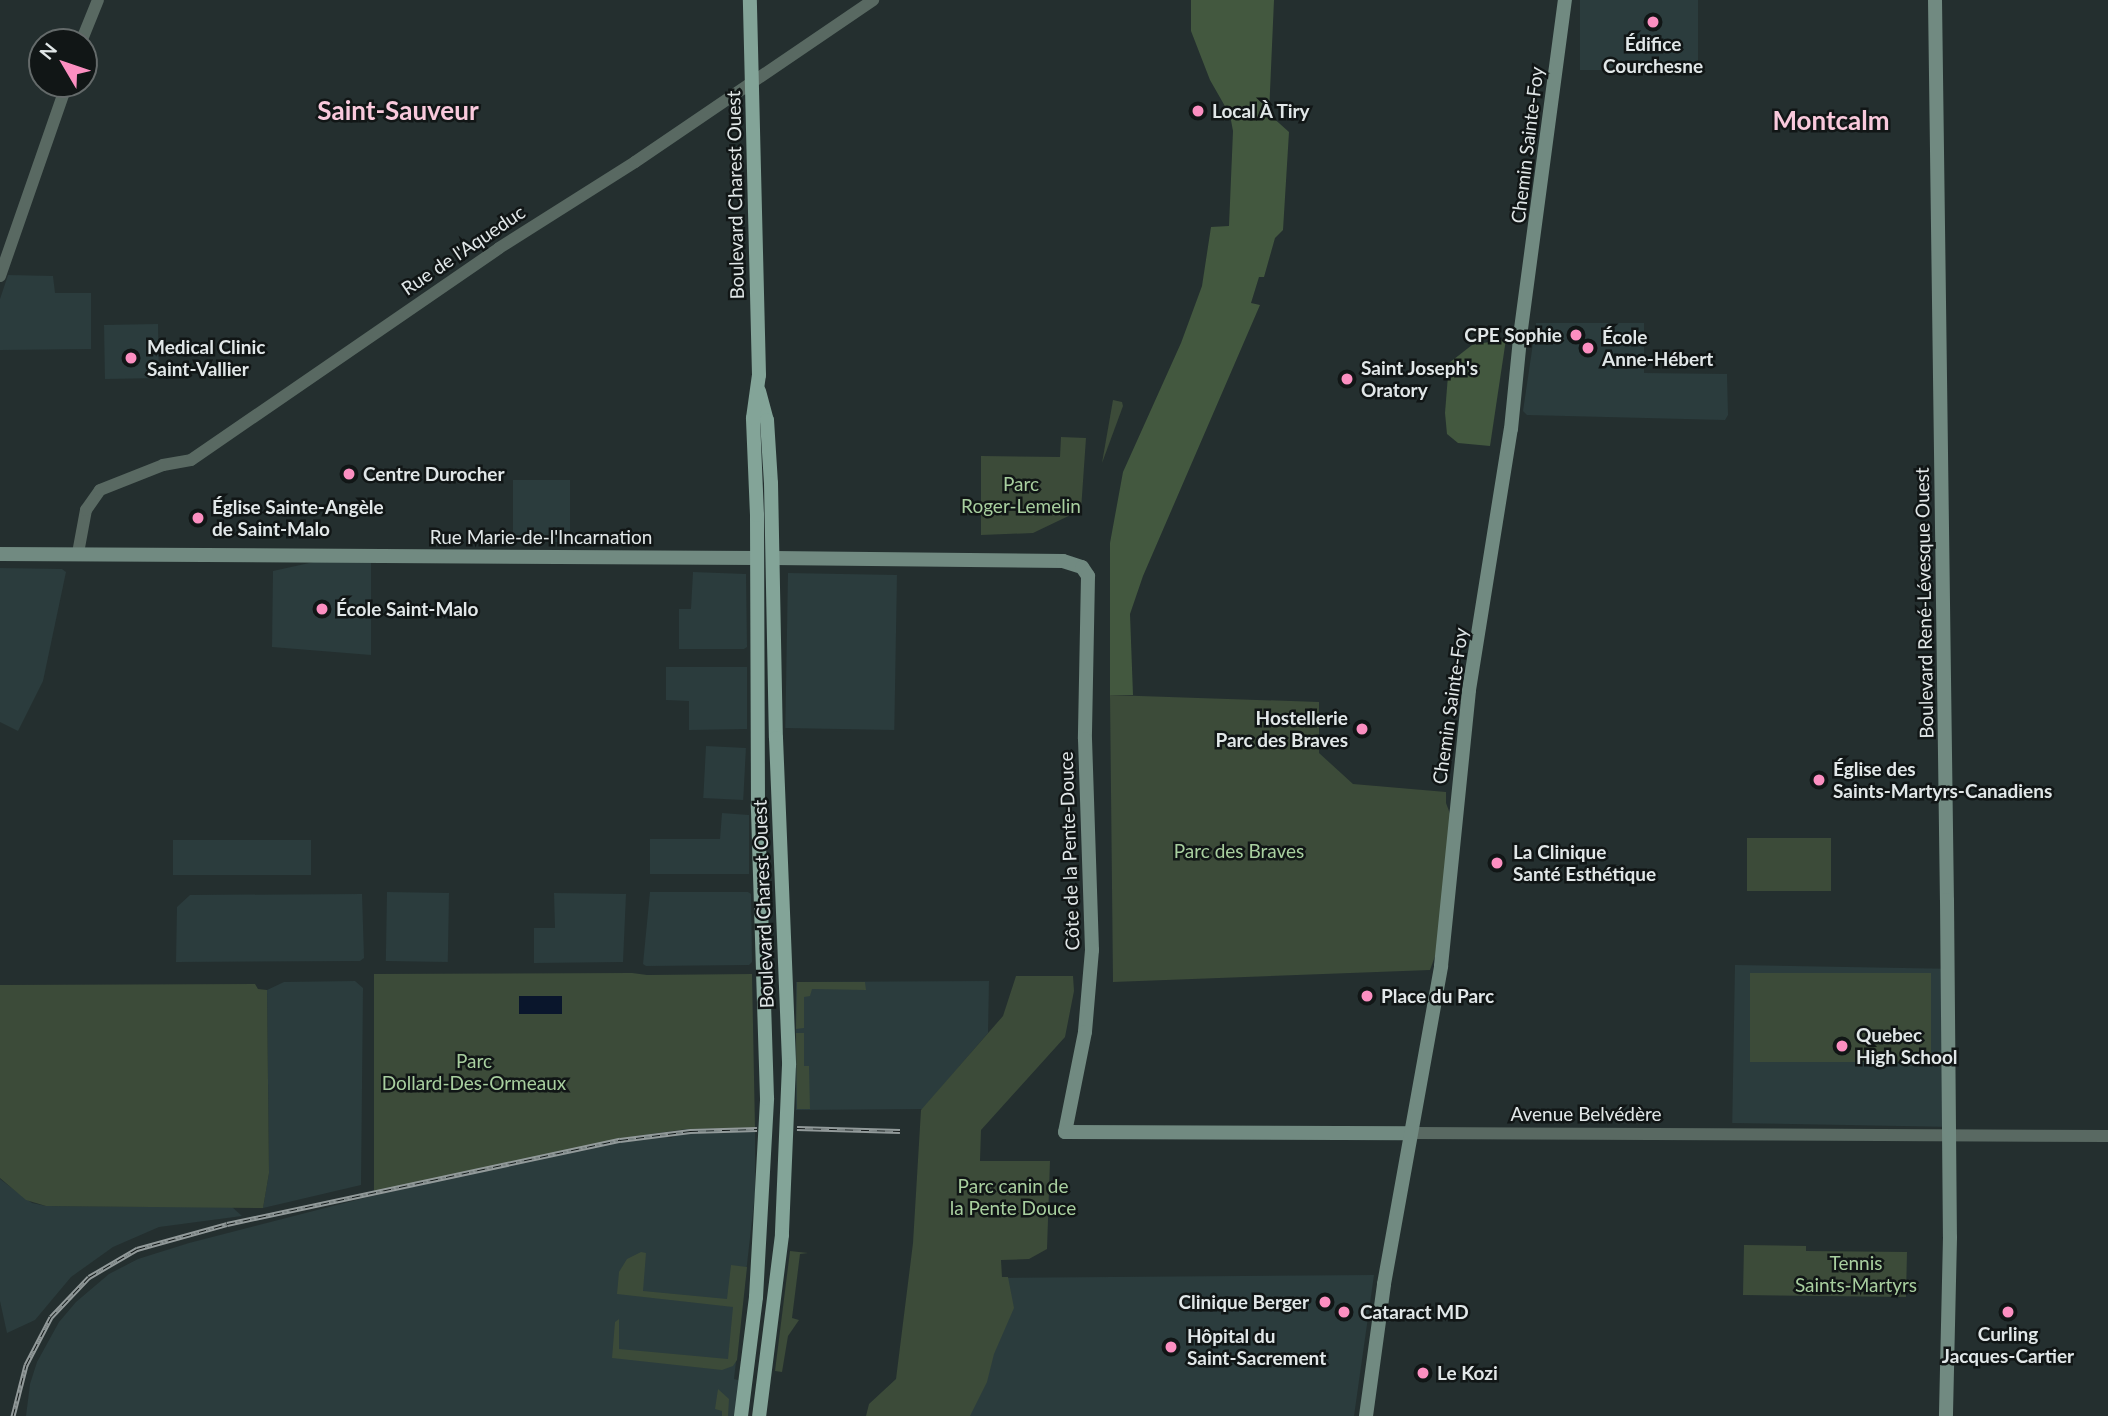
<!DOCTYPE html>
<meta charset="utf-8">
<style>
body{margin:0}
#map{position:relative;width:2108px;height:1416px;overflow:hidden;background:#242f2f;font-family:Lato,sans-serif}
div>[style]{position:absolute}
.built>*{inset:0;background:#2b3c3d;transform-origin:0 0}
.green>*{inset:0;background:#3c4b39;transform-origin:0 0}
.forest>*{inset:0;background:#43583f}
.water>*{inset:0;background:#0a162c;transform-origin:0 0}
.tertiary>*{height:12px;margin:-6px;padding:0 6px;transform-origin:6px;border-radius:6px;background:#596962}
.secondary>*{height:14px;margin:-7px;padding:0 7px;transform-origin:7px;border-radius:7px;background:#718a81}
.primary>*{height:14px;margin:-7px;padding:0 7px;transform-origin:7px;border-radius:7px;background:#83a498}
.rail>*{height:5px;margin-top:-2.5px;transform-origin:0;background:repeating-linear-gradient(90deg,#111616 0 8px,#929a9a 0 16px);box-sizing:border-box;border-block:2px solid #929a9a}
.dots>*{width:19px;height:19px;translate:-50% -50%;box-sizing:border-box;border:4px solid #111616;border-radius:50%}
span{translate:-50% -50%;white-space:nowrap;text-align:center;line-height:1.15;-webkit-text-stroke:5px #111616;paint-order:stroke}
.poi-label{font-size:19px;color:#e1e7e8;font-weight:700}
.left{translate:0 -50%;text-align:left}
.right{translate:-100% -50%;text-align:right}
.street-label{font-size:19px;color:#e1e7e8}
.park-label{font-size:19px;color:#a8cf9f}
.district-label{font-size:26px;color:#f9c9dc;font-weight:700}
.north{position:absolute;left:28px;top:28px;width:70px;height:70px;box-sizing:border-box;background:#111616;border:2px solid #646a6a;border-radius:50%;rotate:309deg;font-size:19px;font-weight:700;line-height:28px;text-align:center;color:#e1e7e8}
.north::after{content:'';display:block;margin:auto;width:24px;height:32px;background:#fc8fc1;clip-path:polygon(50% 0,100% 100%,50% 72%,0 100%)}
</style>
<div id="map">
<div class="built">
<i style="left:1580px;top:0;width:118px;height:70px"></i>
<i style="clip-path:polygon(8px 275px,53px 276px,55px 293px,91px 293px,91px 349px,0 350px,0 299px)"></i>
<i style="clip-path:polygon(1536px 323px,1644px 323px,1644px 373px,1727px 374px,1728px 415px,1725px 420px,1527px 415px,1523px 411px)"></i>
<i style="left:158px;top:324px;width:54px;height:54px;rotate:89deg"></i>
<i style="left:513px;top:480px;width:57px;height:62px"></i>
<i style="clip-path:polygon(332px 558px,371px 558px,371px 655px,272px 647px,273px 571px)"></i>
<i style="clip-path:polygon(0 568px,62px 569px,66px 572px,43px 681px,18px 731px,0 722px)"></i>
<i style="clip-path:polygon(693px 572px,746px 574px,747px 647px,744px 649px,679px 649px,679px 609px,691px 609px)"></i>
<i style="left:788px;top:573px;width:109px;height:155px;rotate:1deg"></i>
<i style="clip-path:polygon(666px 667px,747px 667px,747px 729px,689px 730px,689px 701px,666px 700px)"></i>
<i style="left:706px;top:746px;width:40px;height:52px;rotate:3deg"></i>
<i style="clip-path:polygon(722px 813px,749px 815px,749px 874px,650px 874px,650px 839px,720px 839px)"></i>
<i style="left:311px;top:840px;width:35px;height:138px;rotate:90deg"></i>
<i style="clip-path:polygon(650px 892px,748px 892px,751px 894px,752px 962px,749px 965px,646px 966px,643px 964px)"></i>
<i style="left:449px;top:893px;width:69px;height:62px;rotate:91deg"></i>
<i style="clip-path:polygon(554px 893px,626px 894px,623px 962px,534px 963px,534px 928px,555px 928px)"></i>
<i style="clip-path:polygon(362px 894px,364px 958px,360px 961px,176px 962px,177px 907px,190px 895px)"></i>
<i style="left:1735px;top:965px;width:210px;height:158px;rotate:1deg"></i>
<i style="clip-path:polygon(355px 981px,363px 988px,361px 1185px,263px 1208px,269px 1173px,267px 990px,284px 982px)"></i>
<i style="clip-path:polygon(989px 981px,988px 1033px,923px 1109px,796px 1110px,796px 982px)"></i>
<i style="clip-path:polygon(755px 1128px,755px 1194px,734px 1379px,746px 1382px,741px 1416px,26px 1416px,30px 1384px,37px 1362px,59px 1322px,76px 1302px,109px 1274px,138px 1259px,189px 1243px,364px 1198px,612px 1141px,623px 1135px,655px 1134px,671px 1138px,687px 1129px)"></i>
<i style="clip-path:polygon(0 1179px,32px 1203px,46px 1206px,232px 1207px,242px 1216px,159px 1227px,113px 1247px,71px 1277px,35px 1320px,7px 1333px,0 1301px)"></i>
<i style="clip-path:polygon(1374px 1275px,1354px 1416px,961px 1416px,994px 1278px)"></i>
</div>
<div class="green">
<i style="clip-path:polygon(1113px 400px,1122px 402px,1123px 406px,1102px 463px)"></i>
<i style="clip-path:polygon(1061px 437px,1086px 438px,1081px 510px,1033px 533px,981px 535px,981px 456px,1060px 457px)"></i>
<i style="clip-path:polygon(1110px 695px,1319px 702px,1319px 753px,1353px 784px,1446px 792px,1446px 803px,1455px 827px,1446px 926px,1430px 970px,1113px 982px)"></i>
<i style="left:1747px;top:838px;width:84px;height:53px"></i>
<i style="clip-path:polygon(632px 973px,647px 975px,752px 974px,755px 1128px,687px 1129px,636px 1136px,374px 1192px,374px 974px)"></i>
<i style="left:1750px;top:973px;width:181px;height:89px"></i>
<i style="clip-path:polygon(1016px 976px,1073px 976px,1074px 991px,1065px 1037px,981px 1130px,980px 1161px,1050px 1161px,1047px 1249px,1029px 1259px,1001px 1260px,1002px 1277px,1008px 1277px,1014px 1308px,994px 1354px,987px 1382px,970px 1416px,866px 1416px,869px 1404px,896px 1379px,913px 1243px,921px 1110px,1003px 1016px)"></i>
<i style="clip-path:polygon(797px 982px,865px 982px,866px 990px,812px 989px,810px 996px,804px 997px,804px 1028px,796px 1029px)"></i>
<i style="clip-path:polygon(255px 984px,258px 989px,267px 990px,269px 1173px,263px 1208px,46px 1206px,26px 1200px,0 1178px,0 985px)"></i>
<i style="clip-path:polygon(796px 1033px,804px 1033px,804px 1066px,809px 1066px,810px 1109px,797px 1109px)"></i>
<i style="clip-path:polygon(1744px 1245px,1806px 1246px,1806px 1251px,1907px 1252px,1906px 1297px,1743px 1295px)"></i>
<i style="clip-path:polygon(790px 1251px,808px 1253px,800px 1254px,792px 1318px,799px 1320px,788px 1336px,782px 1372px,775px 1371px)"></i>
<i style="clip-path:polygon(641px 1252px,646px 1253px,643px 1291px,727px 1299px,731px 1265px,747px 1267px,737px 1360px,733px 1366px,722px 1370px,612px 1358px,615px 1322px,619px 1319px,619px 1349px,728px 1359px,733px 1307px,617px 1294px,619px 1272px,627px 1259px)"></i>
<i style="clip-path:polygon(718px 1389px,729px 1399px,728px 1416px,722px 1416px,722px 1411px,715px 1409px)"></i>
</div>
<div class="forest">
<i style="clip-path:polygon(1191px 0,1274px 0,1269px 114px,1289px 132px,1283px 230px,1275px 238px,1264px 277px,1259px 277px,1251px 303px,1260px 305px,1143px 576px,1130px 614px,1133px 695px,1110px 695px,1110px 543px,1123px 472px,1181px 343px,1202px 286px,1211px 227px,1229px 226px,1233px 131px,1230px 115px,1210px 80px,1191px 31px)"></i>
<i style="clip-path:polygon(1506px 339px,1490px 446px,1458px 443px,1447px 434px,1445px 413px,1449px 363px,1472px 345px)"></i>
</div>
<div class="water">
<i style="left:519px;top:996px;width:43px;height:18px"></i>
</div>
<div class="tertiary">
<i style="left:81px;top:42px;width:45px;rotate:-68deg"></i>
<i style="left:0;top:276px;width:203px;rotate:-70.8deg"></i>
<i style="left:78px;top:553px;width:44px;rotate:-79.5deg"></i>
<i style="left:86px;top:510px;width:24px;rotate:-55deg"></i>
<i style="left:100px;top:490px;width:68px;rotate:-21.6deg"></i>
<i style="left:163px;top:465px;width:28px;rotate:-10deg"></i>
<i style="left:191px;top:460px;width:374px;rotate:-34.5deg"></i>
<i style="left:499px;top:248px;width:161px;rotate:-32.3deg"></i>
<i style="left:635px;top:162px;width:288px;rotate:-34.2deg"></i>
<i style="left:1410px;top:1133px;width:698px;rotate:0.25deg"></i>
</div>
<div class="secondary">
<i style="left:1935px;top:0;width:900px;rotate:89.24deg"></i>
<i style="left:1947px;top:900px;width:337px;rotate:89.5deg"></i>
<i style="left:1950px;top:1237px;width:179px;rotate:91.3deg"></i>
<i style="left:0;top:554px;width:757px;rotate:0.3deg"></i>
<i style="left:773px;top:558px;width:290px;rotate:0.6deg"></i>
<i style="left:1063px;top:561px;width:20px;rotate:18deg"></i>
<i style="left:1082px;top:567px;width:11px;rotate:56deg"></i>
<i style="left:1088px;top:576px;width:163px;rotate:91.1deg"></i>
<i style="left:1085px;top:739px;width:211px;rotate:88.1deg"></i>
<i style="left:1092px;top:950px;width:82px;rotate:94.9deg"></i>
<i style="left:1085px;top:1032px;width:102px;rotate:101.3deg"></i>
<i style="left:1065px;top:1132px;width:345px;rotate:0.2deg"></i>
<i style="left:1366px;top:1416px;width:133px;rotate:-82.2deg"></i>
<i style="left:1384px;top:1284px;width:323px;rotate:-79.8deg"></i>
<i style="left:1441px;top:966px;width:277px;rotate:-84.2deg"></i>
<i style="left:1469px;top:690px;width:264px;rotate:-80.9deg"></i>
<i style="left:1511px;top:429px;width:100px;rotate:-84.3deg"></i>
<i style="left:1521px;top:329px;width:332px;rotate:-82.4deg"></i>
</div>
<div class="primary">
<i style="left:759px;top:391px;width:30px;rotate:75deg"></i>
<i style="left:767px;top:420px;width:63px;rotate:86.4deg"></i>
<i style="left:771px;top:483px;width:255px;rotate:88.9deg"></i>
<i style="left:776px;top:738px;width:327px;rotate:87.7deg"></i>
<i style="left:789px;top:1065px;width:170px;rotate:92.4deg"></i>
<i style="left:782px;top:1235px;width:182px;rotate:97.2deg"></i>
<i style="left:741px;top:1416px;width:120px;rotate:-82.8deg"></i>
<i style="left:756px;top:1297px;width:199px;rotate:-86.8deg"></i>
<i style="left:767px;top:1098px;width:294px;rotate:-91.8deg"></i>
<i style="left:758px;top:804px;width:289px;rotate:-90.2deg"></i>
<i style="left:757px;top:515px;width:97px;rotate:-92.4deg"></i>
<i style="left:753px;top:418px;width:43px;rotate:-82.1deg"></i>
<i style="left:759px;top:375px;width:375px;rotate:-91.4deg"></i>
</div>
<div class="rail">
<i style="left:797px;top:1128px;width:103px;rotate:1.7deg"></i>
<i style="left:13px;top:1416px;width:53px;rotate:-75.7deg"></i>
<i style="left:26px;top:1365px;width:54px;rotate:-62.5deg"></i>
<i style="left:51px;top:1317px;width:55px;rotate:-46.5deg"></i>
<i style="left:89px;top:1277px;width:56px;rotate:-30.3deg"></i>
<i style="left:137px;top:1249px;width:93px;rotate:-15.5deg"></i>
<i style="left:227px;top:1224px;width:402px;rotate:-12.1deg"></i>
<i style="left:620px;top:1140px;width:71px;rotate:-7.3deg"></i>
<i style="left:690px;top:1131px;width:67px;rotate:-1.7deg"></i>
</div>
<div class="dots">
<i style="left:1653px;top:22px;background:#fc8fc1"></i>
<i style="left:1198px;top:111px;background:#fc8fc1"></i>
<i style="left:1576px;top:335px;background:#fc8fc1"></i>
<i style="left:1588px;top:348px;background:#fc8fc1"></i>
<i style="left:131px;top:358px;background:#fc8fc1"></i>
<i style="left:1347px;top:379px;background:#fc8fc1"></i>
<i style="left:349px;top:474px;background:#fc8fc1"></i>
<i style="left:198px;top:518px;background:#fc8fc1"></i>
<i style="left:322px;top:609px;background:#fc8fc1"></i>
<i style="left:1362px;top:729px;background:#fc8fc1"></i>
<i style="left:1819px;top:780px;background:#fc8fc1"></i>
<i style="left:1497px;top:863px;background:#fc8fc1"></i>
<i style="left:1367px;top:996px;background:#fc8fc1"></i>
<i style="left:1842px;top:1046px;background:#fc8fc1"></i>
<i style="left:1325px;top:1302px;background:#fc8fc1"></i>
<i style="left:1344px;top:1312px;background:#fc8fc1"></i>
<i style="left:2008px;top:1312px;background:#fc8fc1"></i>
<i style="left:1171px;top:1347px;background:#fc8fc1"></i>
<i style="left:1423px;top:1373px;background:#fc8fc1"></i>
</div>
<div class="poi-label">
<span style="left:1653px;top:55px">Édifice<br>Courchesne</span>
<span class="left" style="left:1212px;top:111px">Local À Tiry</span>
<span class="right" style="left:1562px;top:335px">CPE Sophie</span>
<span class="left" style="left:1602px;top:348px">École<br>Anne-Hébert</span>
<span class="left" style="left:147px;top:358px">Medical Clinic<br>Saint-Vallier</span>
<span class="left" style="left:1361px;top:379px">Saint Joseph's<br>Oratory</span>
<span class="left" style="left:363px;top:474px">Centre Durocher</span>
<span class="left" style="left:212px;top:518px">Église Sainte-Angèle<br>de Saint-Malo</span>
<span class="left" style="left:336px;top:609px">École Saint-Malo</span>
<span class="right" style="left:1348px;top:729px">Hostellerie<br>Parc des Braves</span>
<span class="left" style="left:1833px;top:780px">Église des<br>Saints-Martyrs-Canadiens</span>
<span class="left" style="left:1513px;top:863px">La Clinique<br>Santé Esthétique</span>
<span class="left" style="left:1381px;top:996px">Place du Parc</span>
<span class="left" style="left:1856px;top:1046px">Quebec<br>High School</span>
<span class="right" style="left:1309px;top:1302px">Clinique Berger</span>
<span class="left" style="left:1360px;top:1312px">Cataract MD</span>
<span style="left:2008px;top:1345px">Curling<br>Jacques-Cartier</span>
<span class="left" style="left:1187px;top:1347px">Hôpital du<br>Saint-Sacrement</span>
<span class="left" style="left:1437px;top:1373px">Le Kozi</span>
</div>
<div class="street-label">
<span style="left:1527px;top:145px;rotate:-83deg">Chemin Sainte-Foy</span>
<span style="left:735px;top:195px;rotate:-91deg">Boulevard Charest Ouest</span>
<span style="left:463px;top:250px;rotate:-34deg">Rue de l'Aqueduc</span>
<span style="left:541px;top:537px">Rue Marie-de-l'Incarnation</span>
<span style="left:1924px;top:603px;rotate:-91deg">Boulevard René-Lévesque Ouest</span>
<span style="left:1450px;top:706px;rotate:-82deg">Chemin Sainte-Foy</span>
<span style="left:1069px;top:851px;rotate:-92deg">Côte de la Pente-Douce</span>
<span style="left:763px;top:904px;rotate:-92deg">Boulevard Charest Ouest</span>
<span style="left:1586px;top:1114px">Avenue Belvédère</span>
</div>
<div class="park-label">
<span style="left:1021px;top:495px">Parc<br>Roger-Lemelin</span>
<span style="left:1239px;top:851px">Parc des Braves</span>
<span style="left:474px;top:1072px">Parc<br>Dollard-Des-Ormeaux</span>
<span style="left:1013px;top:1197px">Parc canin de<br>la Pente Douce</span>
<span style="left:1856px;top:1274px">Tennis<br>Saints-Martyrs</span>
</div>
<div class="district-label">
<span style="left:398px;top:111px">Saint-Sauveur</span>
<span style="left:1831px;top:121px">Montcalm</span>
</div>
<div class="north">N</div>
</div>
